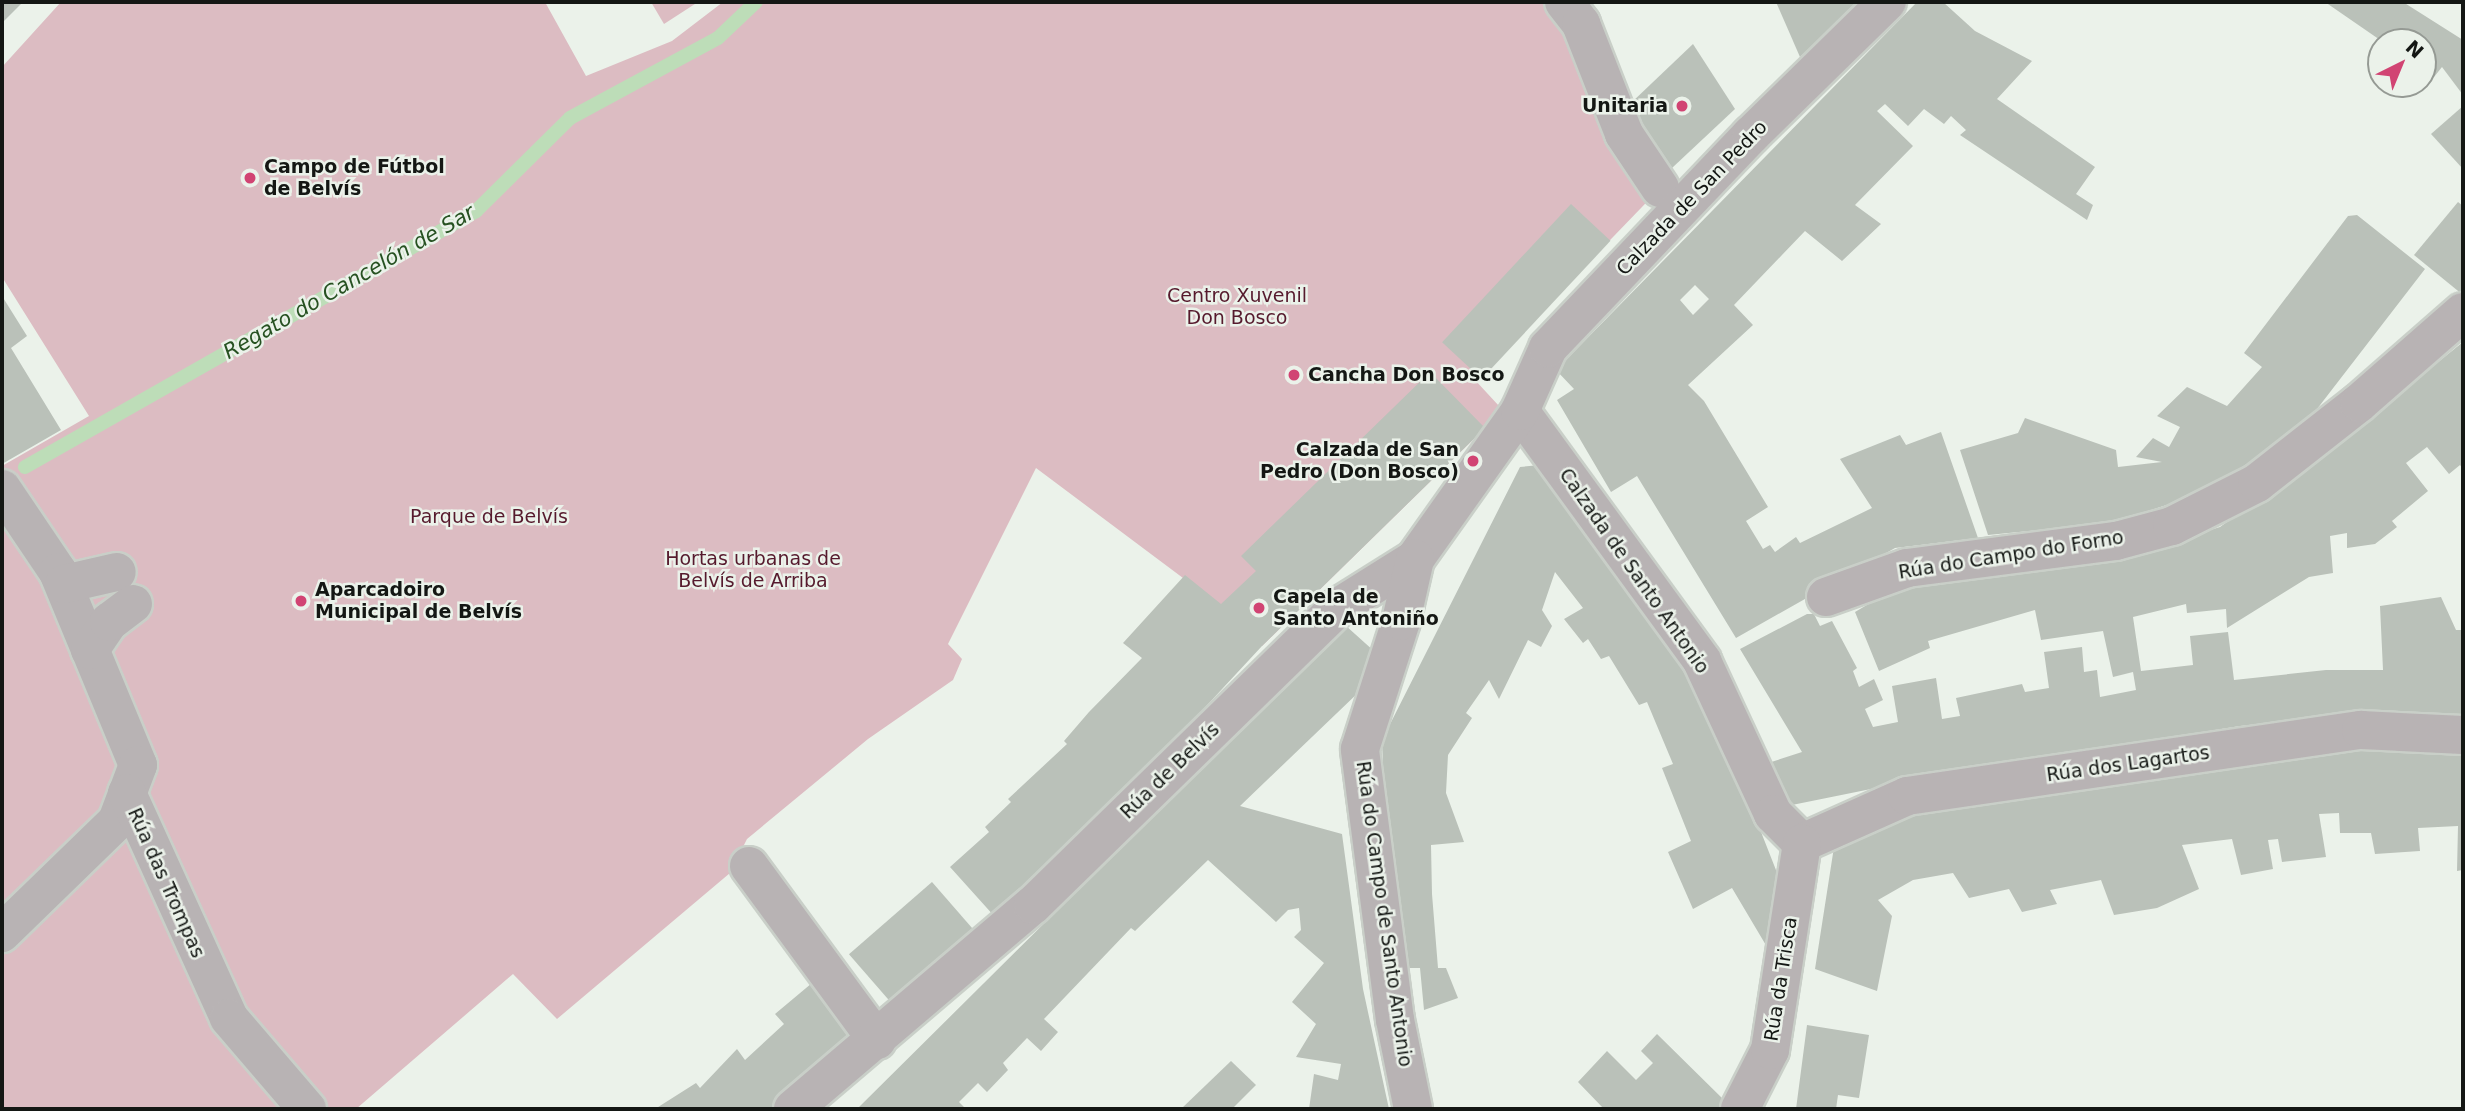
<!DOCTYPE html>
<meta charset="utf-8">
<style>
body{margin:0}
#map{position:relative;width:2465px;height:1111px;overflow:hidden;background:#ebf2ea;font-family:"DejaVu Sans",sans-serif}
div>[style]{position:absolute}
.green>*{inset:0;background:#dcbcc2}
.stream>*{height:14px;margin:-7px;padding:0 7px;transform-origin:7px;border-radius:7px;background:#bdddb8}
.building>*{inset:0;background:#bac1b9;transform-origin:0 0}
.roads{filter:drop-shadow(2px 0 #c9cfc8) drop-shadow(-2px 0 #c9cfc8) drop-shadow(0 2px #c9cfc8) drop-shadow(0 -2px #c9cfc8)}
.minor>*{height:38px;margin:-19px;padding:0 19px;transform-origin:19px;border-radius:19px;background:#b8b3b4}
.dots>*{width:19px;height:19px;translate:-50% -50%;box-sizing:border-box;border:4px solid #ebf2ea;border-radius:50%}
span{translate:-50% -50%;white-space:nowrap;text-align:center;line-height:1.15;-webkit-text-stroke:5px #ebf2ea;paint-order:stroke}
.poi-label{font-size:19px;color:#141714;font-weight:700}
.right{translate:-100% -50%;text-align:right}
.left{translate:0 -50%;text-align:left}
.street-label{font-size:19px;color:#141714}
.park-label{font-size:19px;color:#561a2d}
.water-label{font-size:21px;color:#265121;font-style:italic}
.frame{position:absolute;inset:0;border:4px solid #141714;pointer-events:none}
.north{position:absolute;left:2367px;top:28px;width:70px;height:70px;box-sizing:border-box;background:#ebf2ea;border:2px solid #959a94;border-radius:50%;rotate:43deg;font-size:19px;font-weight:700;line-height:28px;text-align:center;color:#141714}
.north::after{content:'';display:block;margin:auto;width:24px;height:32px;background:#d14473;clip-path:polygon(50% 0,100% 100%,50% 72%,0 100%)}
</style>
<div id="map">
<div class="green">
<i style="clip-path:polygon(61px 2px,545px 2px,586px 76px,672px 41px,723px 2px,1584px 2px,1630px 106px,1669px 179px,1475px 380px,1499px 406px,1485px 428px,1262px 646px,1183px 578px,1036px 468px,948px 644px,962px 659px,953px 680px,868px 739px,747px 839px,730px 873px,557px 1019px,513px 974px,356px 1109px,2px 1109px,2px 466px,89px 416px,2px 277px,2px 67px)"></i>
<i style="clip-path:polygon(651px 2px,698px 2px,664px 24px)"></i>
</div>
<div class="stream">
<i style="left:25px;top:467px;width:519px;rotate:-29.58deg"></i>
<i style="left:476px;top:211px;width:132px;rotate:-44.7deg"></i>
<i style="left:570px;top:118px;width:168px;rotate:-28.4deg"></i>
<i style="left:718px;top:38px;width:52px;rotate:-43.5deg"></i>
</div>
<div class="building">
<i style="clip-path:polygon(2px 2px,23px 2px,2px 23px)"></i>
<i style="clip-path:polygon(1776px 2px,1861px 2px,1800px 57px)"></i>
<i style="clip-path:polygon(evenodd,1917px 2px,1943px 2px,1975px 31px,2032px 61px,1997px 99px,2095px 167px,2076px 194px,2093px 205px,2087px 220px,1960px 135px,1966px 130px,1951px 116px,1944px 124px,1924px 109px,1908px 126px,1885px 104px,1877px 111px,1913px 146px,1855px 205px,1881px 224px,1842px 261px,1805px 231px,1734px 305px,1753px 325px,1688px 385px,1704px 401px,1768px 507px,1746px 521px,1763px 549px,1770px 545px,1775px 552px,1796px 537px,1800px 543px,1872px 508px,1840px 459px,1900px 435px,1906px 445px,1941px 432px,1978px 538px,1895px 548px,1736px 638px,1637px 476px,1611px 492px,1557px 400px,1574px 389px,1556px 370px,1917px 2px,1695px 285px,1709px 299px,1693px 315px,1680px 300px,1695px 285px)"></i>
<i style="clip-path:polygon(2325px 2px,2403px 2px,2463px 40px,2463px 95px,2442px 67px,2434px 77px,2423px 70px,2423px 42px,2383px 42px)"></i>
<i style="clip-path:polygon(1693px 44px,1735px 109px,1672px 168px,1638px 128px,1631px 103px)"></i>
<i style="clip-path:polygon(2463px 106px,2463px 169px,2431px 134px)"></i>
<i style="clip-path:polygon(2458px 202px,2463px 206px,2463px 295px,2414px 255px)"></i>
<i style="left:1571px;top:204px;width:54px;height:189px;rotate:43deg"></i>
<i style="clip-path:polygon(2357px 215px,2425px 269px,2317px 409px,2281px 445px,2233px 476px,2185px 499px,2111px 523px,1988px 535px,1960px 450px,2018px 433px,2025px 418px,2116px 450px,2118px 467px,2162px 462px,2136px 457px,2153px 438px,2169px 447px,2180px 427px,2157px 416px,2187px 387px,2227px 406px,2262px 367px,2244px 353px,2348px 216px)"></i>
<i style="clip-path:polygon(2px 296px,27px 336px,11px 348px,61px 430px,2px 464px)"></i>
<i style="clip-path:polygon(2463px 342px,2463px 469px,2460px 465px,2449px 474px,2427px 447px,2406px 463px,2428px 491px,2392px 521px,2397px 527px,2375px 544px,2347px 548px,2347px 533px,2330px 536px,2333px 573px,2309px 577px,2227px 628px,2226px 609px,2187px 613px,2186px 604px,2133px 617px,2141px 671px,2193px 665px,2190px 636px,2228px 632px,2234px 680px,2326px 670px,2383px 670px,2380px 606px,2441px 597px,2456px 630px,2463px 630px,2463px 719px,2331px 716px,2240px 726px,1950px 773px,1787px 806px,1762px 765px,1802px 752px,1740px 649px,1807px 614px,1814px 614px,1820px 626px,1832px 621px,1857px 668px,1853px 671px,1859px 687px,1874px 679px,1883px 700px,1865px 709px,1873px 727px,1898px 722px,1892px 686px,1936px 678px,1942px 719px,1960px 716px,1956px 698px,2022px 684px,2025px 692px,2049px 688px,2044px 652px,2082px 647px,2084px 672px,2097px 670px,2100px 697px,2136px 690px,2133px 672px,2113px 677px,2103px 631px,2041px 640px,2035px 610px,1928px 641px,1930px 648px,1879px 671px,1855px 612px,1909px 580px,2178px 540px,2220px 527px,2360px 425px)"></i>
<i style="clip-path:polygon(1430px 372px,1485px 428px,1262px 646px,1146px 771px,1119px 793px,1122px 796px,995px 917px,950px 867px,989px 832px,985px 827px,1011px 802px,1008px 799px,1067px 744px,1064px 741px,1089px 712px,1142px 658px,1123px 643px,1185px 575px,1221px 604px,1256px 571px,1241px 556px)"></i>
<i style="clip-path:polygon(1540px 465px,1667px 630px,1719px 725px,1783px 888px,1767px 947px,1732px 888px,1693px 909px,1668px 852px,1691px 841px,1662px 768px,1673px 764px,1647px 702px,1639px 705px,1609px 656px,1601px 659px,1588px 639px,1583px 643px,1564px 619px,1583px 608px,1555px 572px,1542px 610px,1552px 626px,1541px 647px,1528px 640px,1499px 699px,1489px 680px,1466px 713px,1472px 718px,1448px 755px,1446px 793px,1464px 842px,1431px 845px,1432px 894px,1438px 968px,1446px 968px,1458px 998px,1424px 1010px,1420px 968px,1390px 968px,1382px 740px,1520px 467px)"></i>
<i style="clip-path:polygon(1345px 625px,1375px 652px,1361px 690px,1240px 806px,1342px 834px,1363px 989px,1389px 1109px,1309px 1109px,1314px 1074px,1338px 1080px,1341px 1064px,1296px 1057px,1316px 1024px,1292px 1002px,1324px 963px,1294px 937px,1301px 930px,1299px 908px,1288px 910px,1276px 922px,1208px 860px,1135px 931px,1131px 928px,1044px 1019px,1058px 1032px,1041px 1051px,1027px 1038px,1003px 1063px,1008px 1070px,987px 1092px,978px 1083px,959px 1102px,966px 1109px,857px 1109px)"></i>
<i style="clip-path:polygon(2463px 742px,2463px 870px,2457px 871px,2458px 826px,2418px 828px,2420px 851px,2375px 854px,2371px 833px,2340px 833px,2339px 813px,2319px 814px,2326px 857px,2282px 862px,2278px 839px,2268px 840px,2273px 869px,2241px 875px,2232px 839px,2182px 845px,2199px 889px,2157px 908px,2114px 915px,2101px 880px,2050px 890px,2057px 904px,2022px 912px,2009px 889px,1969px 898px,1953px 873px,1913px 880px,1878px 900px,1892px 916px,1877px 991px,1815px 969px,1834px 847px,1892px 815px,2317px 751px)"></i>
<i style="left:932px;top:882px;width:67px;height:110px;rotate:49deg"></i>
<i style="clip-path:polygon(818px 978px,860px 1032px,771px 1109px,655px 1109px,696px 1083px,700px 1088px,737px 1049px,745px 1060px,784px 1024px,775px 1014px)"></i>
<i style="clip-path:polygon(1807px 1025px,1869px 1035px,1859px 1098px,1838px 1095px,1836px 1109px,1796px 1109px)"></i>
<i style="clip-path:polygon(1657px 1034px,1725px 1101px,1720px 1109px,1604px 1109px,1578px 1082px,1607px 1051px,1636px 1080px,1653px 1063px,1641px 1051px)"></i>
<i style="clip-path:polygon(1231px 1061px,1256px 1085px,1232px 1109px,1181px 1109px)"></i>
</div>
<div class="roads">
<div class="minor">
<i style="left:1564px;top:2px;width:28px;rotate:52deg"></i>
<i style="left:1581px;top:24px;width:118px;rotate:68.6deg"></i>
<i style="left:1624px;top:134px;width:65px;rotate:56.3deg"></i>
<i style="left:1520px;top:411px;width:309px;rotate:53.9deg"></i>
<i style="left:1702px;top:661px;width:169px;rotate:65.1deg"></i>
<i style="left:1773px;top:814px;width:41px;rotate:45deg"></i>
<i style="left:2px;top:489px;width:100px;rotate:56deg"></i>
<i style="left:58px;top:572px;width:209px;rotate:67.5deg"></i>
<i style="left:138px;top:765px;width:60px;rotate:110.6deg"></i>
<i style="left:117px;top:821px;width:161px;rotate:135.8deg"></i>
<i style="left:64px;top:584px;width:54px;rotate:-12.8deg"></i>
<i style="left:1826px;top:597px;width:86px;rotate:-19.7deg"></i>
<i style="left:1907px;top:568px;width:211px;rotate:-7.4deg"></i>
<i style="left:2116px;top:541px;width:58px;rotate:-15deg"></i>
<i style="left:2172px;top:526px;width:95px;rotate:-26.8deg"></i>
<i style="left:2257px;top:483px;width:130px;rotate:-38.1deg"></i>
<i style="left:2359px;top:403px;width:138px;rotate:-41.2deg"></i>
<i style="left:90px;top:650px;width:34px;rotate:-56deg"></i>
<i style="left:109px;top:622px;width:30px;rotate:-37deg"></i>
<i style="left:127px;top:793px;width:247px;rotate:65.6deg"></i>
<i style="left:229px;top:1018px;width:120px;rotate:49.4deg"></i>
<i style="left:1802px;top:843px;width:115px;rotate:-24.1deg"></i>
<i style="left:1907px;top:796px;width:459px;rotate:-8.3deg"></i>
<i style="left:2361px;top:730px;width:102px;rotate:2.8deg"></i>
<i style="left:749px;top:866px;width:216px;rotate:53.7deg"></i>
<i style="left:793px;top:1109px;width:315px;rotate:-40.4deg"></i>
<i style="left:1033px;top:905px;width:425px;rotate:-44.3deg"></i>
<i style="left:1337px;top:608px;width:92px;rotate:-32.1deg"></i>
<i style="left:1415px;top:559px;width:181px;rotate:-54.6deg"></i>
<i style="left:1520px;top:411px;width:69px;rotate:-66deg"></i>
<i style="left:1548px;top:348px;width:294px;rotate:-46.4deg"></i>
<i style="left:1751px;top:135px;width:190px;rotate:-44.4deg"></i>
<i style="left:1413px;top:1109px;width:91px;rotate:-101.4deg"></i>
<i style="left:1395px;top:1020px;width:273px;rotate:-97.4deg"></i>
<i style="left:1360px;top:749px;width:134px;rotate:-72.2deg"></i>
<i style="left:1401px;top:621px;width:64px;rotate:-77.3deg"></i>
<i style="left:1740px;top:1109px;width:66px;rotate:-63deg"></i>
<i style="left:1770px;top:1050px;width:209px;rotate:-81.2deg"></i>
</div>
</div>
<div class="dots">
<i style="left:1682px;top:106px;background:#d14473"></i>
<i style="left:250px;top:178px;background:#d14473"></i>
<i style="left:1294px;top:375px;background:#d14473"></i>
<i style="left:1473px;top:461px;background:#d14473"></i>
<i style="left:301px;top:601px;background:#d14473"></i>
<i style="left:1259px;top:608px;background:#d14473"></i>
</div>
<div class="poi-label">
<span class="right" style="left:1668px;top:106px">Unitaria</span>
<span class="left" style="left:264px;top:178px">Campo de Fútbol<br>de Belvís</span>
<span class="left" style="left:1308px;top:375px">Cancha Don Bosco</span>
<span class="right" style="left:1459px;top:461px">Calzada de San<br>Pedro (Don Bosco)</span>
<span class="left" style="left:315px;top:601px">Aparcadoiro<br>Municipal de Belvís</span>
<span class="left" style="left:1273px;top:608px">Capela de<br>Santo Antoniño</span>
</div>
<div class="street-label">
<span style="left:1692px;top:198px;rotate:-46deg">Calzada de San Pedro</span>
<span style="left:2011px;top:555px;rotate:-9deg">Rúa do Campo do Forno</span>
<span style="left:1634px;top:571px;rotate:55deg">Calzada de Santo Antonio</span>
<span style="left:2128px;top:764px;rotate:-8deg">Rúa dos Lagartos</span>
<span style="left:1170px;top:771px;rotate:-44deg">Rúa de Belvís</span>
<span style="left:166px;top:883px;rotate:66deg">Rúa das Trompas</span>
<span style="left:1384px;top:914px;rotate:82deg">Rúa do Campo de Santo Antonio</span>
<span style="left:1781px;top:979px;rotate:-81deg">Rúa da Trisca</span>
</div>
<div class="park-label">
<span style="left:1237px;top:307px">Centro Xuvenil<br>Don Bosco</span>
<span style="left:489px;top:517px">Parque de Belvís</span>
<span style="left:753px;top:570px">Hortas urbanas de<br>Belvís de Arriba</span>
</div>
<div class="water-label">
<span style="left:349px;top:282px;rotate:-30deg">Regato do Cancelón de Sar</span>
</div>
<div class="frame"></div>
<div class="north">N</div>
</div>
